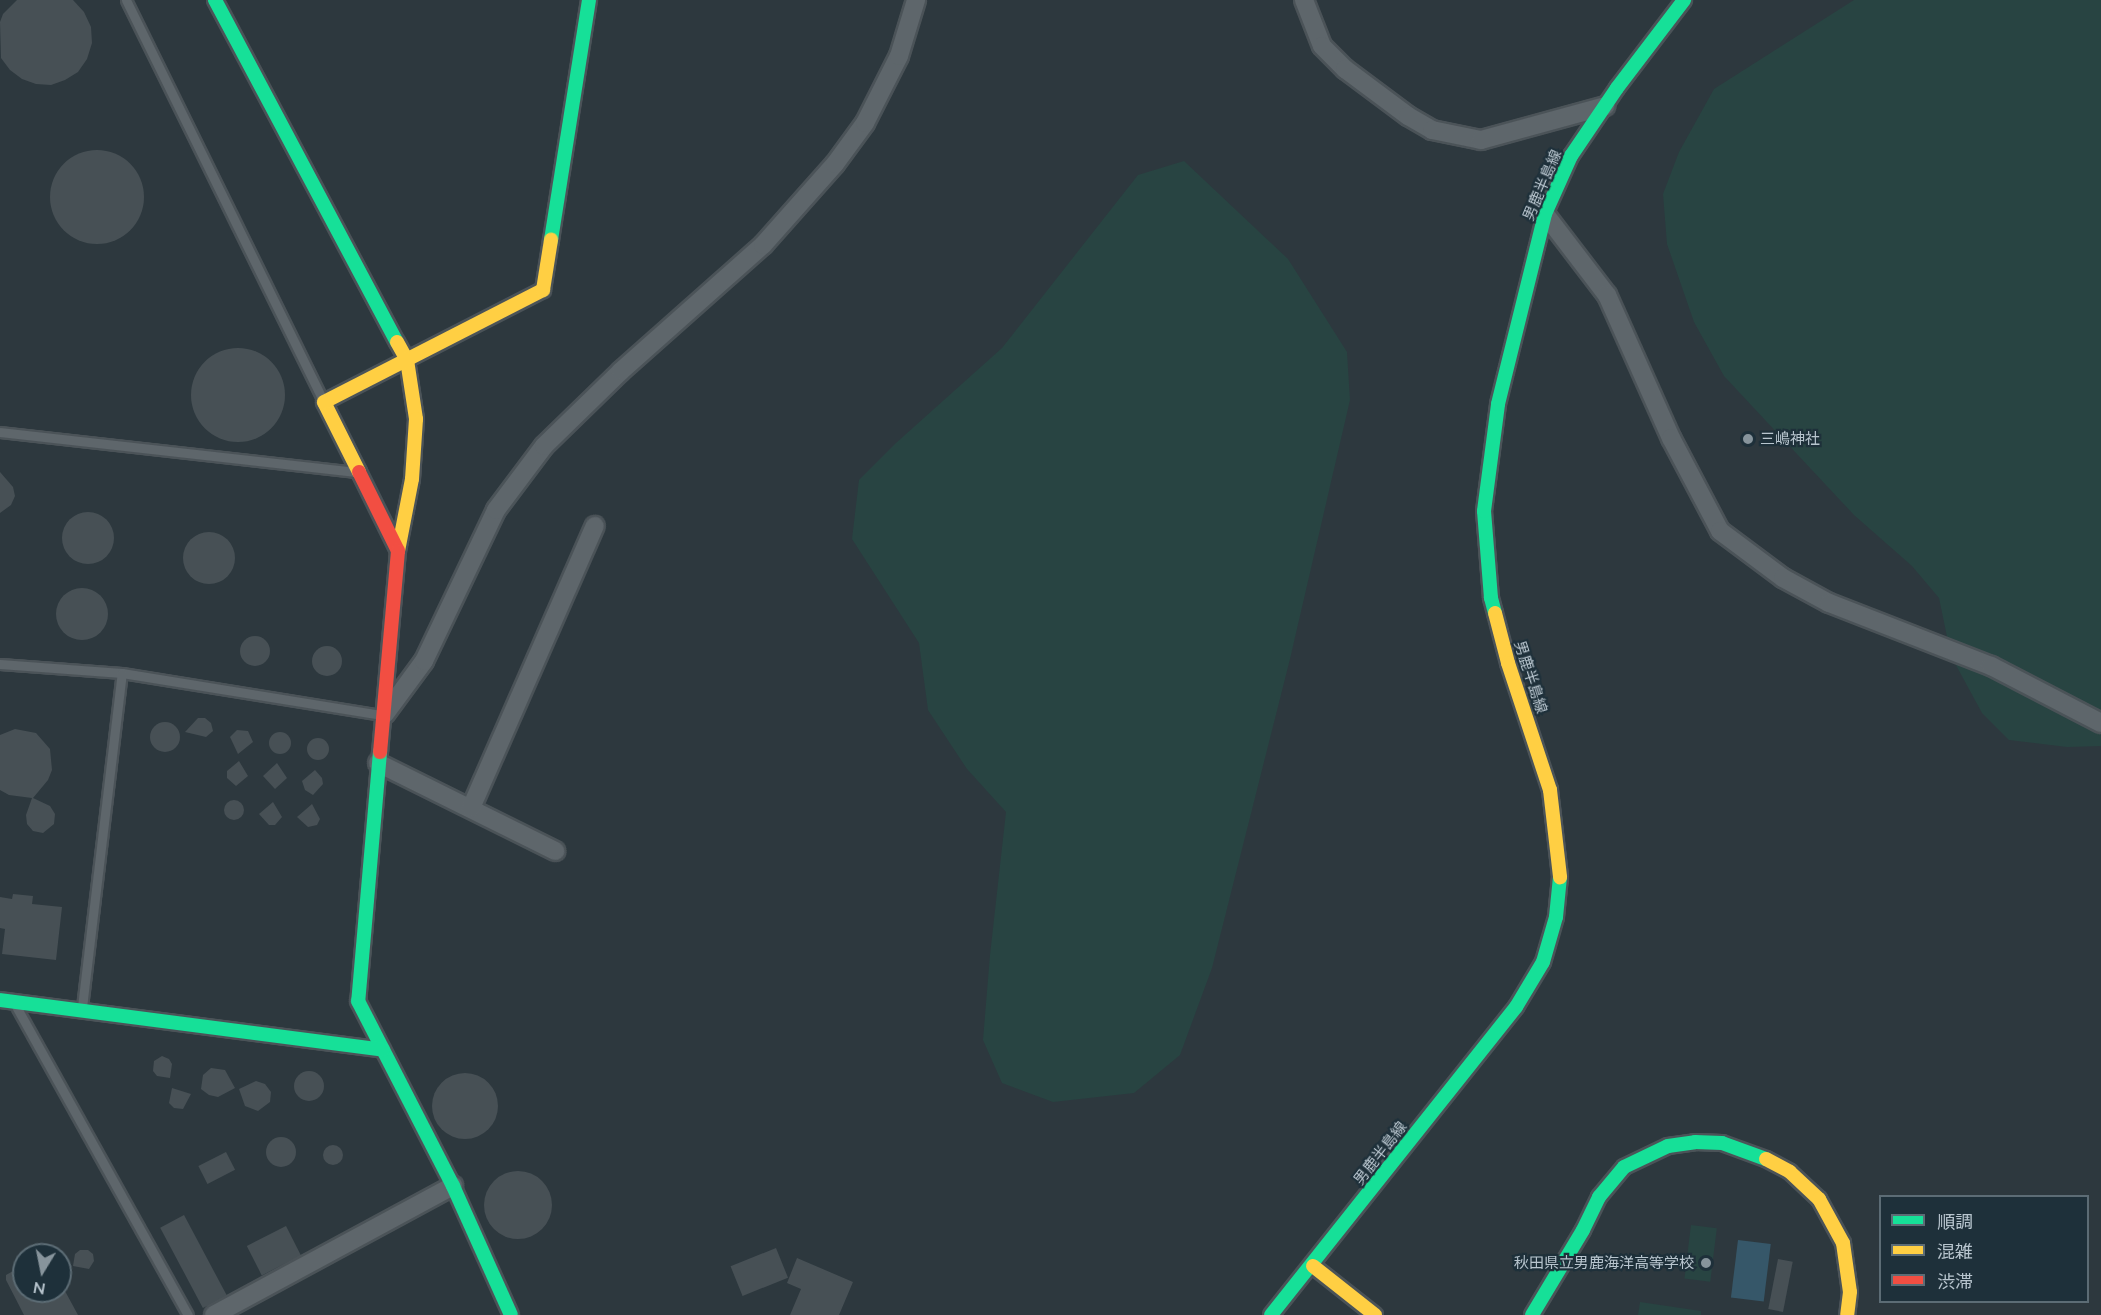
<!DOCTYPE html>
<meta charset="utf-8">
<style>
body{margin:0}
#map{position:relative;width:2101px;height:1315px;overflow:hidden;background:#2d383e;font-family:Mulish,"Noto Sans JP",sans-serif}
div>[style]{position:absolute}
.green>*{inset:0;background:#284442;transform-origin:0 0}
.water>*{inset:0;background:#365769;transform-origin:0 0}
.building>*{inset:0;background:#475055;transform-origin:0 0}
.round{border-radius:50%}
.roads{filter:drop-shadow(2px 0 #4b5358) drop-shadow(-2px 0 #4b5358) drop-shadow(0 2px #4b5358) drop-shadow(0 -2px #4b5358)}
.lane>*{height:9px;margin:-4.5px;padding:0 4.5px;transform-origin:4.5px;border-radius:4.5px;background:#5e666b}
.street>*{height:18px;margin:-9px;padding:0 9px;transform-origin:9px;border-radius:9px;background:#5e666b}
.fast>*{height:14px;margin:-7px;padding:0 7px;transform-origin:7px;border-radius:7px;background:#16e098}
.slow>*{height:14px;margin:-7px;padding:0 7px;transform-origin:7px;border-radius:7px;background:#ffcf43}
.jam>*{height:14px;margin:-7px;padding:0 7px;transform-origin:7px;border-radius:7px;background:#f24e42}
.dots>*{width:16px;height:16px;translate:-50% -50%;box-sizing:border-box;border:3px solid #1e303a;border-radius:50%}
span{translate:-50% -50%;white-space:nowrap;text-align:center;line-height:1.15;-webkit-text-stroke:4.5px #1e303a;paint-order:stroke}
.street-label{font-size:15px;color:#b8c5ce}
.poi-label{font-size:15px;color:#b8c5ce}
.left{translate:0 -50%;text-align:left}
.right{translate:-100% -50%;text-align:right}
.legend{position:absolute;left:1879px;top:1195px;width:210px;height:108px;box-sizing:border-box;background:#1e303a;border:2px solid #5c6c75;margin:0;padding:8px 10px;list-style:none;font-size:18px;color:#b8c5ce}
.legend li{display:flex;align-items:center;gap:12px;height:30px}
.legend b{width:30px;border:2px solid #5c6c75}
.north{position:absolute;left:12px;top:1243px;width:60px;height:60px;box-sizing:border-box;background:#1e303a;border:2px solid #5c6c75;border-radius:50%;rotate:190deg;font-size:16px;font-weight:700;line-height:24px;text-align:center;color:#b8c5ce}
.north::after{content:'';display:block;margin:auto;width:21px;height:27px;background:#87949c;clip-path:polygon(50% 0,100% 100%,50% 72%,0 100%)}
</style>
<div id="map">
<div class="green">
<i style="clip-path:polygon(1854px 0,2101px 0,2101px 746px,2067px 747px,2009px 740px,1982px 713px,1951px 656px,1939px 598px,1912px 566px,1854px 515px,1724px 376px,1694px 322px,1667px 244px,1663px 194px,1679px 152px,1714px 89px)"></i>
<i style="clip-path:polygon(1184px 161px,1288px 259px,1347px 352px,1350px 400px,1290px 659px,1212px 968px,1180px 1055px,1134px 1093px,1053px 1102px,1002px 1083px,983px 1040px,990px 955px,1006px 812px,967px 769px,928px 710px,919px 643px,852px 539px,859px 480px,896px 443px,1002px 348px,1138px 175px)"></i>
<i style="left:1691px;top:1225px;width:26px;height:54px;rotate:7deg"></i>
<i style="clip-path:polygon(1640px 1302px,1701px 1311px,1701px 1315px,1638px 1315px)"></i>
</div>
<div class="water">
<i style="left:1738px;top:1240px;width:33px;height:58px;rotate:7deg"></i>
</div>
<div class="building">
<i style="clip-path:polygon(17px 0,73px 0,84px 12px,91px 27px,92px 43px,87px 59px,78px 72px,65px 80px,51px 85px,36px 84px,22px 79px,10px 70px,1px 58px,0 22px,3px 14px)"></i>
<i class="round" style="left:50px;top:150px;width:94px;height:94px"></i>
<i class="round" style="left:191px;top:348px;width:94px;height:94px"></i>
<i style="clip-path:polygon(0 472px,13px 487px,15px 496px,11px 505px,0 513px)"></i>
<i class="round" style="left:62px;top:512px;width:52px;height:52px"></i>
<i class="round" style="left:183px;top:532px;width:52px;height:52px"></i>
<i class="round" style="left:56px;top:588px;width:52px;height:52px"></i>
<i class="round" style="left:240px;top:636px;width:30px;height:30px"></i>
<i class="round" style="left:312px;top:646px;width:30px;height:30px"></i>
<i style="clip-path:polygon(198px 718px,205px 718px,211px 723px,213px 731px,206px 737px,185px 732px)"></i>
<i class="round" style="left:150px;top:722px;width:30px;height:30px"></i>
<i style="clip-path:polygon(15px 729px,36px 733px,50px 749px,52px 770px,48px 780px,33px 798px,50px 806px,55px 814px,54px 824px,43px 833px,33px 831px,27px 824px,26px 815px,32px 798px,9px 795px,0 790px,0 735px)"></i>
<i style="clip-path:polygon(237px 730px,248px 731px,253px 742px,238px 754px,230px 737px)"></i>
<i class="round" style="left:269px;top:732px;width:22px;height:22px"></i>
<i class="round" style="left:307px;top:738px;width:22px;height:22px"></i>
<i style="clip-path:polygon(239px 761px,248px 776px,236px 786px,227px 778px,227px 771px)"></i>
<i style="clip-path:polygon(277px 763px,287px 778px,275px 789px,263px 776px)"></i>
<i style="clip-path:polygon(315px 770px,322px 778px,323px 784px,313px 795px,305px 790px,302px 781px)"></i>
<i class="round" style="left:224px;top:800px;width:20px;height:20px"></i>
<i style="clip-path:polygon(273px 802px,282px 817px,275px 825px,269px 825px,259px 814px)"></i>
<i style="clip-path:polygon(312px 804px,320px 819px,317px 825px,308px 827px,297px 817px)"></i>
<i style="clip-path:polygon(13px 894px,33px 896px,32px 904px,62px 907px,56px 960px,2px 954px,5px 929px,0 928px,0 897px,12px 899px)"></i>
<i style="clip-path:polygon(162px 1056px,169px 1059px,172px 1064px,170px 1078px,157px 1076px,153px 1071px,154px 1061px)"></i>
<i style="clip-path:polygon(211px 1068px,225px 1070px,235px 1088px,218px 1097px,209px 1095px,201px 1089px,203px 1075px)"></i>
<i class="round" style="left:294px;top:1071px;width:30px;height:30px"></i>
<i class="round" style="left:432px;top:1073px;width:66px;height:66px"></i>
<i style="clip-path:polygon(256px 1081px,265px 1084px,271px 1092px,270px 1102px,258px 1111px,245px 1106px,239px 1089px)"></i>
<i style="clip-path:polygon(172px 1088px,191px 1094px,183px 1109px,174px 1108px,169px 1103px)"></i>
<i class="round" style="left:266px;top:1137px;width:30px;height:30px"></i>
<i class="round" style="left:323px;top:1145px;width:20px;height:20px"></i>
<i style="left:226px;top:1152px;width:20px;height:31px;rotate:63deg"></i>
<i class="round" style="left:484px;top:1171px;width:68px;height:68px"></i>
<i style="left:184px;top:1215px;width:91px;height:27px;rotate:62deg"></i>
<i style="left:286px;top:1226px;width:33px;height:44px;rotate:63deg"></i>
<i style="left:776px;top:1248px;width:32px;height:49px;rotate:68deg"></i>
<i style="clip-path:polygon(80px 1250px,88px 1250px,93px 1254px,94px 1261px,89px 1269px,73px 1266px,75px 1254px)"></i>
<i style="clip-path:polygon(797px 1258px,853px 1282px,839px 1315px,790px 1315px,801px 1289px,787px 1283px)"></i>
<i style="left:1778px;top:1259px;width:15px;height:51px;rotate:11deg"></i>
<i style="clip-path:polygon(24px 1265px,24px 1291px,65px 1291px,78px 1315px,24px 1315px,6px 1280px,6px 1275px)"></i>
</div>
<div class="roads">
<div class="lane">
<i style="left:126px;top:0;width:445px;rotate:63.8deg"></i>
<i style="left:0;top:432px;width:356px;rotate:6.4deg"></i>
<i style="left:0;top:664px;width:122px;rotate:4.2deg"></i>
<i style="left:122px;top:673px;width:262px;rotate:9.2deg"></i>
<i style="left:82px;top:1007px;width:336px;rotate:-83.2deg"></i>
<i style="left:17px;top:1008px;width:351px;rotate:60.9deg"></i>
</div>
<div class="street">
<i style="left:1304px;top:0;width:49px;rotate:68.6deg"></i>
<i style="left:1322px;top:46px;width:33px;rotate:45deg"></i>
<i style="left:1345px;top:69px;width:79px;rotate:36.7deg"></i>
<i style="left:1408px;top:116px;width:28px;rotate:30deg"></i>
<i style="left:1432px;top:130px;width:50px;rotate:11.5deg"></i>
<i style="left:1481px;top:140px;width:129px;rotate:-15.3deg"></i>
<i style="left:1545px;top:214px;width:102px;rotate:52.6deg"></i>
<i style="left:1607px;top:295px;width:157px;rotate:65.9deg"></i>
<i style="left:1671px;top:438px;width:105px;rotate:62.2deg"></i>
<i style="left:1720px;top:531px;width:79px;rotate:36.7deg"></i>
<i style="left:1783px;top:578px;width:52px;rotate:28.5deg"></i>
<i style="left:1829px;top:603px;width:174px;rotate:21.3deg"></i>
<i style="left:1991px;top:666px;width:124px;rotate:27.4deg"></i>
<i style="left:385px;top:714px;width:66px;rotate:-53.7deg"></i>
<i style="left:424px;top:661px;width:167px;rotate:-64.5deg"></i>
<i style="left:496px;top:510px;width:80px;rotate:-53.1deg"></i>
<i style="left:544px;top:446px;width:107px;rotate:-44.2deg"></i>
<i style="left:621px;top:371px;width:190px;rotate:-41.6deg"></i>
<i style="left:763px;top:245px;width:108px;rotate:-48.4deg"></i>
<i style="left:835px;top:164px;width:51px;rotate:-53.8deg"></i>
<i style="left:865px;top:123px;width:75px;rotate:-63.1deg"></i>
<i style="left:899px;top:56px;width:59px;rotate:-73.1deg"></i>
<i style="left:378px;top:763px;width:198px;rotate:26.4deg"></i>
<i style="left:471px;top:808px;width:308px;rotate:-66.3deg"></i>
<i style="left:214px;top:1315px;width:272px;rotate:-28.4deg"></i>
</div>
<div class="fast">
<i style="left:215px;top:0;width:387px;rotate:62deg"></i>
<i style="left:551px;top:240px;width:243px;rotate:-81deg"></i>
<i style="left:1495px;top:613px;width:16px;rotate:-105deg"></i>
<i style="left:1491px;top:598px;width:87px;rotate:-94.6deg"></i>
<i style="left:1484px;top:511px;width:108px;rotate:-82.5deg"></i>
<i style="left:1498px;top:404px;width:196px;rotate:-76.1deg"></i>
<i style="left:1545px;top:214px;width:64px;rotate:-65.9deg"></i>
<i style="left:1571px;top:156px;width:82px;rotate:-55.9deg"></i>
<i style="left:1617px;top:88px;width:111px;rotate:-52.7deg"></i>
<i style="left:380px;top:752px;width:250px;rotate:95deg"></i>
<i style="left:358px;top:1001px;width:208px;rotate:62.8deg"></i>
<i style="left:453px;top:1186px;width:141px;rotate:65.8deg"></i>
<i style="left:0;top:1000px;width:386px;rotate:7.4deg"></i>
<i style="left:1271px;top:1315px;width:394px;rotate:-51.5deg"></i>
<i style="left:1516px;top:1007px;width:52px;rotate:-59deg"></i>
<i style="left:1543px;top:962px;width:47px;rotate:-73.9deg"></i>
<i style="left:1556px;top:917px;width:40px;rotate:-84.3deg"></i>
<i style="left:1532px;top:1315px;width:99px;rotate:-59deg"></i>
<i style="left:1583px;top:1230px;width:37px;rotate:-64deg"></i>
<i style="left:1599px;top:1197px;width:39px;rotate:-50deg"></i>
<i style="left:1624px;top:1167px;width:49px;rotate:-25.5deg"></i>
<i style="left:1668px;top:1146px;width:27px;rotate:-8deg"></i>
<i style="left:1695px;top:1142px;width:27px;rotate:2deg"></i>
<i style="left:1722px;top:1143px;width:47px;rotate:20deg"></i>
</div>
<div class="slow">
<i style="left:397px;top:342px;width:21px;rotate:61deg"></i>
<i style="left:407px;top:360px;width:60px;rotate:81.3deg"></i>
<i style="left:416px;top:419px;width:60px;rotate:93.8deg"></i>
<i style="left:412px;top:479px;width:73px;rotate:101deg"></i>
<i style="left:359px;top:472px;width:78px;rotate:-116.6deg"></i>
<i style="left:324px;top:402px;width:246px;rotate:-27.1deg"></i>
<i style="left:543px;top:290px;width:51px;rotate:-80.9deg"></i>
<i style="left:1495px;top:613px;width:52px;rotate:75.4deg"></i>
<i style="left:1508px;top:663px;width:134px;rotate:71.7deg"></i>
<i style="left:1550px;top:790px;width:88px;rotate:83.4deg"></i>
<i style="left:1766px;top:1159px;width:27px;rotate:28deg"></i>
<i style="left:1790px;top:1172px;width:40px;rotate:43deg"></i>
<i style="left:1819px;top:1199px;width:50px;rotate:61.4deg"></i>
<i style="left:1843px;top:1243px;width:49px;rotate:81.9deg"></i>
<i style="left:1850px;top:1292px;width:23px;rotate:97deg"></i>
<i style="left:1313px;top:1266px;width:79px;rotate:38.3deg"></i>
</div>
<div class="jam">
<i style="left:359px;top:472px;width:88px;rotate:63.7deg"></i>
<i style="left:398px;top:551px;width:202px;rotate:95.1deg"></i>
</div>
</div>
<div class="dots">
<i style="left:1748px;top:439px;background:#87949c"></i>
<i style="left:1706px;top:1263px;background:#87949c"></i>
</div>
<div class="street-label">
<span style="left:1542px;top:185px;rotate:-67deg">男鹿半島線</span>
<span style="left:1531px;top:677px;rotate:72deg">男鹿半島線</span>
<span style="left:1380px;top:1153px;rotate:-52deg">男鹿半島線</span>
</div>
<div class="poi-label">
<span class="left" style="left:1760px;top:439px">三嶋神社</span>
<span class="right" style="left:1694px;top:1263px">秋田県立男鹿海洋高等学校</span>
</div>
<ul class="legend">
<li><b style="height:8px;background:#16e098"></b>順調</li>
<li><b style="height:8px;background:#ffcf43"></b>混雑</li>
<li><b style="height:8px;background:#f24e42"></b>渋滞</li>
</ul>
<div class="north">N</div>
</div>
